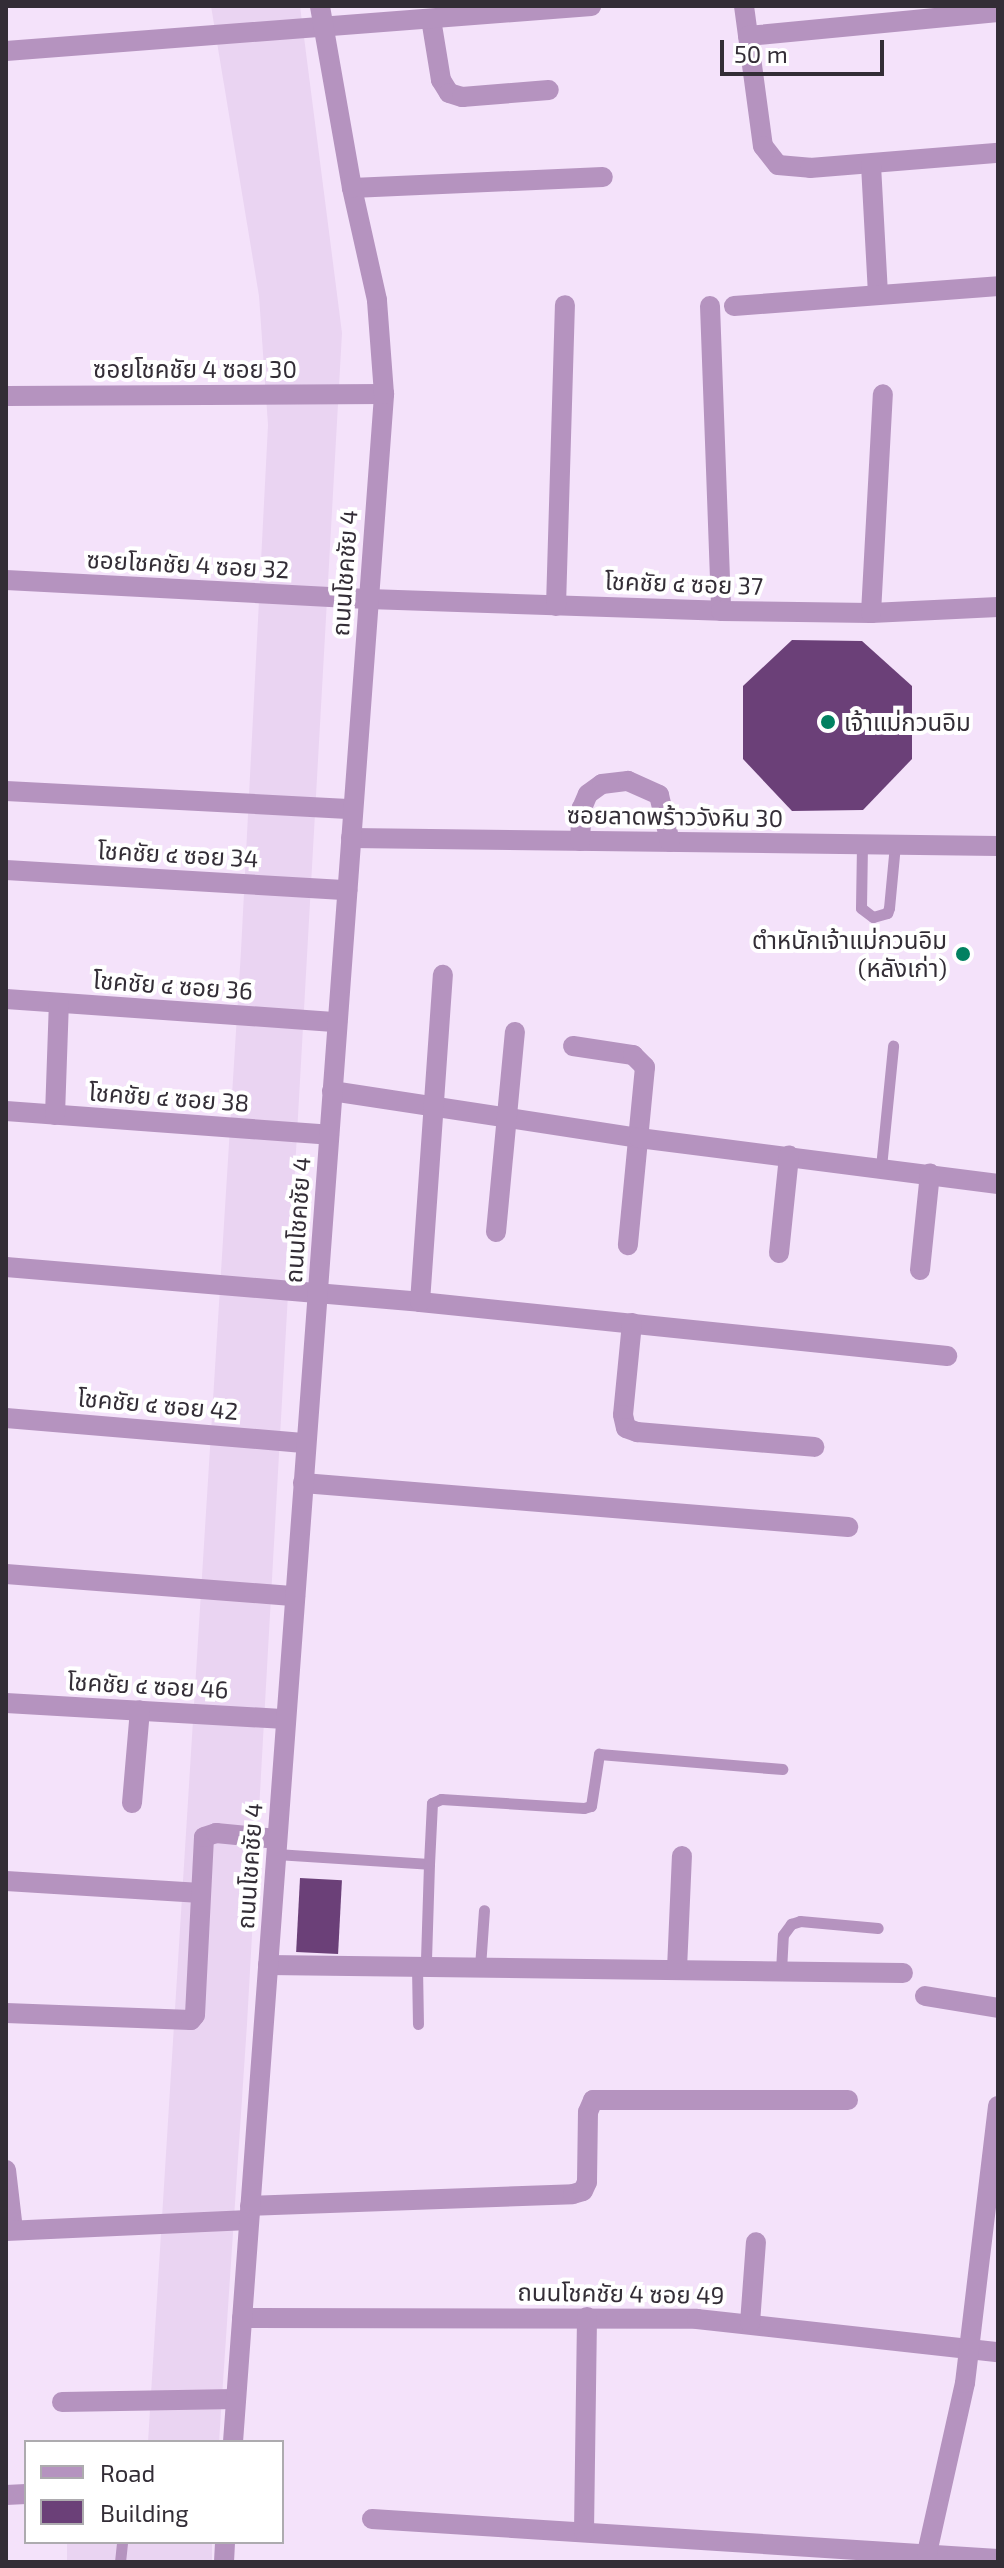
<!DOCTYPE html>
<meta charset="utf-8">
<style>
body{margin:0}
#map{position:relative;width:1004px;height:2568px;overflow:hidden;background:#f4e2fa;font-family:"Exo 2","Noto Sans Thai",sans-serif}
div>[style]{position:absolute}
.built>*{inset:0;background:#ead4f2;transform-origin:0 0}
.building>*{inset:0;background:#6b4078;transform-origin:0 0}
.service>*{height:11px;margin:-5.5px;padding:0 5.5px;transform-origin:5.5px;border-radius:5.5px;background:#b593bf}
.minor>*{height:20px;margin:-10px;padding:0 10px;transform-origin:10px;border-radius:10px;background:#b593bf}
.tertiary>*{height:20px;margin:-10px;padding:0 10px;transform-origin:10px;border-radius:10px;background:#b593bf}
.dots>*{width:22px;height:22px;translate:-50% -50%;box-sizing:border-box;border:4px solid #fff;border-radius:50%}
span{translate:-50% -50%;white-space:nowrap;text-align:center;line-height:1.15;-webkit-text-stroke:8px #fff;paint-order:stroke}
.street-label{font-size:24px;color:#332d36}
.poi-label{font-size:24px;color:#332d36}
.left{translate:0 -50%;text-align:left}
.right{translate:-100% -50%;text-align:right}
.frame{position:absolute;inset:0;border:8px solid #332d36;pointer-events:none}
.legend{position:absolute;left:24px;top:2440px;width:260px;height:104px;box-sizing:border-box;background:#fff;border:2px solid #adabaf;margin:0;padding:10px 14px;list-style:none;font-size:24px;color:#332d36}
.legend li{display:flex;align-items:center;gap:16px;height:40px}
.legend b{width:40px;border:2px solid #adabaf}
.scale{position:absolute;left:720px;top:40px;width:164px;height:36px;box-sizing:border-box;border:4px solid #332d36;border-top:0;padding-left:10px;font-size:24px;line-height:28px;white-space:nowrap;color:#332d36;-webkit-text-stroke:6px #fff;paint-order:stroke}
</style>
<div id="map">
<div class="built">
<i style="clip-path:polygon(211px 6px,300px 6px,342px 333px,247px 2024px,219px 2442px,148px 2442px,241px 951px,268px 425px,259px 296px)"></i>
<i style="left:67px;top:2542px;width:145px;height:20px"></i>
</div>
<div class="building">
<i style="clip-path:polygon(792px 640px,862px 641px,912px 686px,912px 759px,863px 810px,792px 811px,743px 759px,743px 686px)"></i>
<i style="left:300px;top:1878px;width:42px;height:74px;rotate:3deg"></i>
</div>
<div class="service">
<i style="left:862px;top:844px;width:64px;rotate:90.9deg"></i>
<i style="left:861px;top:908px;width:15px;rotate:37deg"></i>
<i style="left:873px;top:917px;width:15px;rotate:-16deg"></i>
<i style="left:887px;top:913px;width:5px;rotate:-68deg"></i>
<i style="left:889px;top:908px;width:64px;rotate:-84.6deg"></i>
<i style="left:881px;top:1167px;width:122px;rotate:-84.3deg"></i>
<i style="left:276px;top:1854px;width:153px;rotate:3.7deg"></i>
<i style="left:429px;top:1864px;width:93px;rotate:91.8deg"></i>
<i style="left:429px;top:1864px;width:61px;rotate:-87.2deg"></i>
<i style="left:432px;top:1803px;width:10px;rotate:-24deg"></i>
<i style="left:441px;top:1799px;width:143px;rotate:3.6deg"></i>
<i style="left:584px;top:1808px;width:7px;rotate:-16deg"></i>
<i style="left:591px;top:1806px;width:53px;rotate:-81.3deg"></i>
<i style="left:599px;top:1754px;width:184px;rotate:4.7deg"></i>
<i style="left:417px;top:1967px;width:57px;rotate:89deg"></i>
<i style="left:480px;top:1967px;width:57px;rotate:-86deg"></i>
<i style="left:781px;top:1971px;width:36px;rotate:-87deg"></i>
<i style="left:783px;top:1935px;width:14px;rotate:-54deg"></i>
<i style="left:791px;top:1924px;width:9px;rotate:-18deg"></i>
<i style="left:800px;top:1921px;width:78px;rotate:5.1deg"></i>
<i style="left:120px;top:2562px;width:20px;rotate:-84deg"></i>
</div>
<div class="minor">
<i style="left:744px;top:6px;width:141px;rotate:82.3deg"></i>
<i style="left:763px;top:146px;width:24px;rotate:52deg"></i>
<i style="left:778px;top:165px;width:32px;rotate:5deg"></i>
<i style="left:810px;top:168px;width:189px;rotate:-4.6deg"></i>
<i style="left:431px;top:19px;width:62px;rotate:80.7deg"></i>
<i style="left:441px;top:80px;width:15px;rotate:58deg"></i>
<i style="left:449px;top:93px;width:14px;rotate:17deg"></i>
<i style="left:462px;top:97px;width:87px;rotate:-4.6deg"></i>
<i style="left:748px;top:36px;width:251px;rotate:-5.5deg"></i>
<i style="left:6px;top:51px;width:587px;rotate:-4.4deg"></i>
<i style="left:871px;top:165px;width:130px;rotate:86.9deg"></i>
<i style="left:352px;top:188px;width:251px;rotate:-2.5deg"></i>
<i style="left:710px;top:306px;width:305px;rotate:87.9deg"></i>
<i style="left:734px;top:306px;width:265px;rotate:-4.3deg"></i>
<i style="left:6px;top:396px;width:378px;rotate:-0.3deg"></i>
<i style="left:6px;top:580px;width:362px;rotate:3deg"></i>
<i style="left:368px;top:599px;width:353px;rotate:1.9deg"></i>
<i style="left:721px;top:611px;width:150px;rotate:0.8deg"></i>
<i style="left:871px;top:613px;width:127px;rotate:-2.7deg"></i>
<i style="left:556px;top:606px;width:301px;rotate:-88.3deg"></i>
<i style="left:871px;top:613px;width:219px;rotate:-86.9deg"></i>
<i style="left:6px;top:791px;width:347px;rotate:3deg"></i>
<i style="left:351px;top:838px;width:647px;rotate:0.71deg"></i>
<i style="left:580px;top:841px;width:33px;rotate:-87deg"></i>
<i style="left:582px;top:808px;width:15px;rotate:-67deg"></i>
<i style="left:588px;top:794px;width:17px;rotate:-36deg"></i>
<i style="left:602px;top:784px;width:26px;rotate:-7deg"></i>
<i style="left:628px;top:781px;width:34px;rotate:24deg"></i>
<i style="left:659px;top:795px;width:48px;rotate:76.8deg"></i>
<i style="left:6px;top:870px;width:342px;rotate:3.4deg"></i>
<i style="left:6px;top:999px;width:332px;rotate:4deg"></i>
<i style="left:573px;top:1046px;width:61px;rotate:8.5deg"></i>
<i style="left:633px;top:1055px;width:17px;rotate:45deg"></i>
<i style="left:645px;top:1067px;width:179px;rotate:95.5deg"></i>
<i style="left:332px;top:1091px;width:311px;rotate:8.7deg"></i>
<i style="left:639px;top:1138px;width:362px;rotate:7.3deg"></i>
<i style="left:6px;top:1111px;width:324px;rotate:4.2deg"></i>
<i style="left:55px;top:1115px;width:112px;rotate:-88deg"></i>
<i style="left:496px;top:1232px;width:201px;rotate:-84.6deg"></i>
<i style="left:779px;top:1253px;width:98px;rotate:-84.1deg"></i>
<i style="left:6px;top:1267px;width:415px;rotate:4.8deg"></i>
<i style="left:420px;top:1302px;width:530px;rotate:5.85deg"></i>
<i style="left:920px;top:1270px;width:97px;rotate:-84.1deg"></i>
<i style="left:420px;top:1302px;width:328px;rotate:-86deg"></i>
<i style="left:632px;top:1323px;width:92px;rotate:95.6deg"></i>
<i style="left:623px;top:1415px;width:13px;rotate:77deg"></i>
<i style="left:626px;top:1428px;width:12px;rotate:20deg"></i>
<i style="left:637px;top:1432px;width:178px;rotate:4.8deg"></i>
<i style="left:6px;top:1418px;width:301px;rotate:4.8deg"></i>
<i style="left:303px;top:1483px;width:547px;rotate:4.62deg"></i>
<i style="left:6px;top:1574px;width:290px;rotate:4.4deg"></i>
<i style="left:6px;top:1703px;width:280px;rotate:3.3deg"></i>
<i style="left:132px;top:1803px;width:93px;rotate:-85.1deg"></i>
<i style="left:6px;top:1881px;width:195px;rotate:3.5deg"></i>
<i style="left:268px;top:1965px;width:635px;rotate:0.72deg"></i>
<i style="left:677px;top:1969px;width:113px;rotate:-87.5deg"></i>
<i style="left:925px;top:1996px;width:74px;rotate:9.3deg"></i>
<i style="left:6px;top:2013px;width:185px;rotate:2.2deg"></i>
<i style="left:191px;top:2020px;width:6px;rotate:-51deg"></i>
<i style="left:195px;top:2015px;width:178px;rotate:-87.1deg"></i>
<i style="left:204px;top:1837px;width:13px;rotate:-18deg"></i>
<i style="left:216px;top:1833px;width:61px;rotate:5.6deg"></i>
<i style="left:6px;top:2170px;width:60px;rotate:83.3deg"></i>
<i style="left:250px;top:2206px;width:323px;rotate:-2.1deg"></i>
<i style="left:573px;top:2194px;width:10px;rotate:-17deg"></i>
<i style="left:583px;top:2191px;width:10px;rotate:-66deg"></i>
<i style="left:587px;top:2182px;width:70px;rotate:-89.2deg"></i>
<i style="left:588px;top:2112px;width:13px;rotate:-67deg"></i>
<i style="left:593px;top:2100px;width:255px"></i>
<i style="left:6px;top:2231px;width:243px;rotate:-2.6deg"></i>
<i style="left:242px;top:2318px;width:455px;rotate:0.1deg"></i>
<i style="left:697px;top:2319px;width:303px;rotate:6.3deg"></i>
<i style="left:750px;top:2323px;width:81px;rotate:-85.8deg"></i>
<i style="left:62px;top:2402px;width:174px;rotate:-1deg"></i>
<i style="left:6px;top:2495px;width:20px;rotate:-3deg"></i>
<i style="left:372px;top:2519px;width:627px;rotate:3.66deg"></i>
<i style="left:584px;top:2532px;width:215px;rotate:-89.2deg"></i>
<i style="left:927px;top:2553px;width:174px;rotate:-77.4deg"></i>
<i style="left:965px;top:2383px;width:279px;rotate:-83.2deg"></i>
</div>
<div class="tertiary">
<i style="left:233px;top:2442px;width:2054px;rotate:-85.78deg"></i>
<i style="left:384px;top:394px;width:94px;rotate:-94.3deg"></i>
<i style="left:377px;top:300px;width:115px;rotate:-102.6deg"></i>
<i style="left:352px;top:188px;width:185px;rotate:-100deg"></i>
<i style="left:224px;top:2562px;width:20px;rotate:-87deg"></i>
</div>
<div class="dots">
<i style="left:828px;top:722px;background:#028161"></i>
<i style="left:963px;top:954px;background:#028161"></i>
</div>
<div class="street-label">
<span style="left:195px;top:369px">ซอยโชคชัย 4 ซอย 30</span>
<span style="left:188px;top:564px;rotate:3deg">ซอยโชคชัย 4 ซอย 32</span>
<span style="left:344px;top:573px;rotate:-86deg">ถนนโชคชัย 4</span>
<span style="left:684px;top:583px;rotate:2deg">โชคชัย ๔ ซอย 37</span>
<span style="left:675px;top:816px;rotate:1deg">ซอยลาดพร้าววังหิน 30</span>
<span style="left:178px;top:854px;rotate:3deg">โชคชัย ๔ ซอย 34</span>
<span style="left:173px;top:985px;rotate:4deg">โชคชัย ๔ ซอย 36</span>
<span style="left:169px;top:1097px;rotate:4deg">โชคชัย ๔ ซอย 38</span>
<span style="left:297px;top:1220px;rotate:-86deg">ถนนโชคชัย 4</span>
<span style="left:158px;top:1404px;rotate:5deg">โชคชัย ๔ ซอย 42</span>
<span style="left:148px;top:1685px;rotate:3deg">โชคชัย ๔ ซอย 46</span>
<span style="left:249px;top:1866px;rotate:-86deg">ถนนโชคชัย 4</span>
<span style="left:621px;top:2293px;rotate:1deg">ถนนโชคชัย 4 ซอย 49</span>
</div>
<div class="poi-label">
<span class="left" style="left:844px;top:722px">เจ้าแม่กวนอิม</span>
<span class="right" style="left:947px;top:954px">ตำหนักเจ้าแม่กวนอิม<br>(หลังเก่า)</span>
</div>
<div class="frame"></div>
<ul class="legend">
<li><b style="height:10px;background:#b593bf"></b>Road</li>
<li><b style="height:22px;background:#6b4078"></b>Building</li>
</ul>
<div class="scale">50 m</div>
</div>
